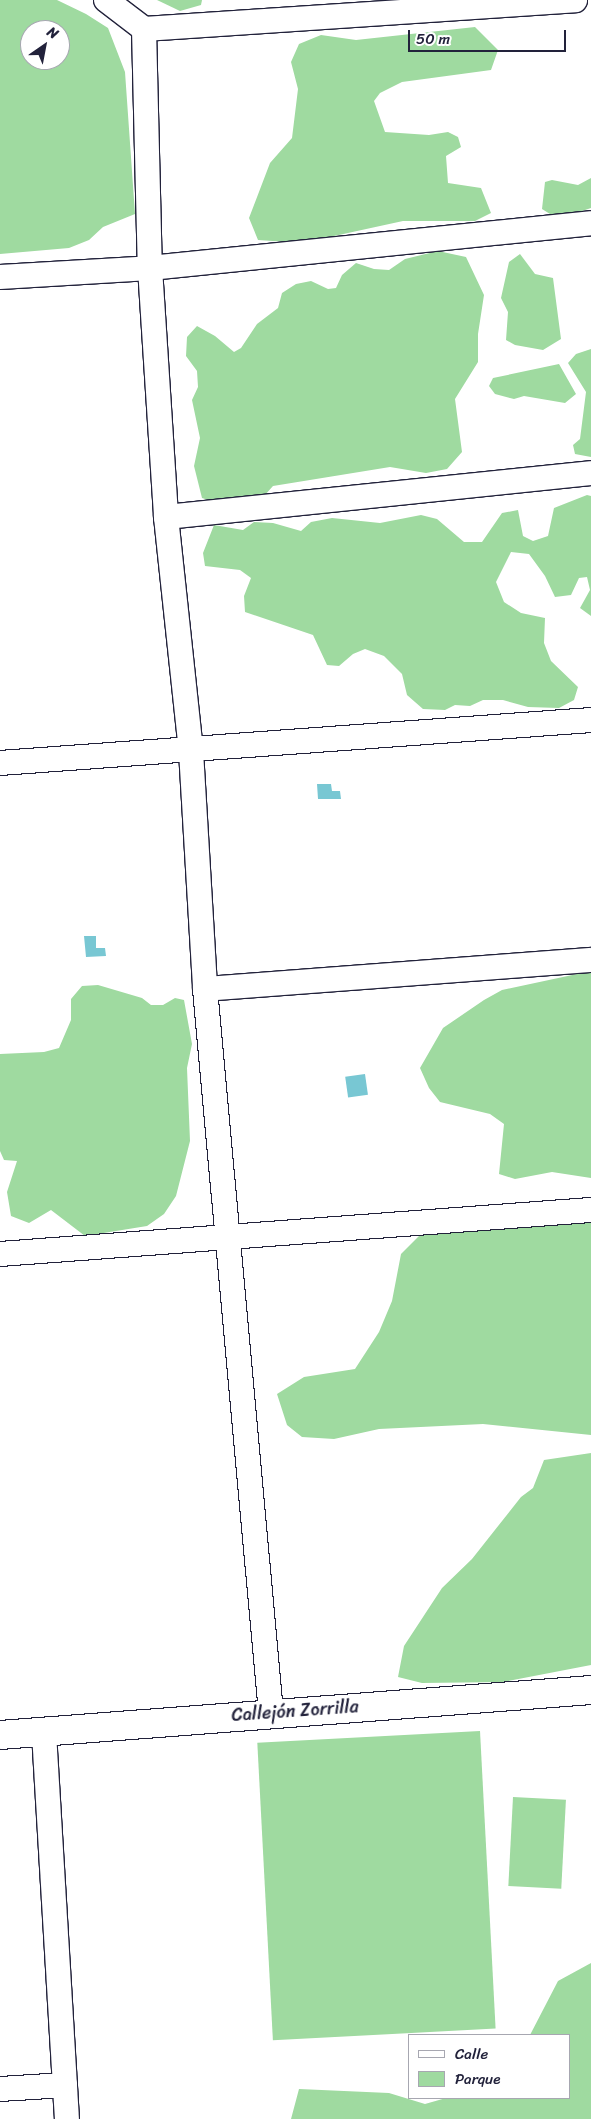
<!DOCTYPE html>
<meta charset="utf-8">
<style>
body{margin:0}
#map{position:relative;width:591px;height:2119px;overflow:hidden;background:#fff;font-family:Sriracha,sans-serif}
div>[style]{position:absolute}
.green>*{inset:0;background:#9fdaa0;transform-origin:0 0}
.water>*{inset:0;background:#78c7d3;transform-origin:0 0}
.roads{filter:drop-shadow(1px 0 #22223b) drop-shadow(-1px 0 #22223b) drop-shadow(0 1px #22223b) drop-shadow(0 -1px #22223b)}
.street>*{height:24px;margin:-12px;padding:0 12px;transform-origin:12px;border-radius:12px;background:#fff}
.secondary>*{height:28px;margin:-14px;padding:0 14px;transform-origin:14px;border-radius:14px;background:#fff}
span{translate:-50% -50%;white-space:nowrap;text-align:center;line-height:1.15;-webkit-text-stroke:4px #fff;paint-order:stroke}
.street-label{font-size:18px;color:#22223b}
.legend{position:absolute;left:408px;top:2034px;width:162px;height:65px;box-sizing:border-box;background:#fff;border:1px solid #a7a7b1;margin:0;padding:6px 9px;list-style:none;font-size:15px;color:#22223b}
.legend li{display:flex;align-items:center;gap:10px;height:25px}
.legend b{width:25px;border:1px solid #a7a7b1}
.north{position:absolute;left:20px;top:20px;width:50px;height:50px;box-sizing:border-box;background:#fff;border:1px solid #a7a7b1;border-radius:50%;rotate:33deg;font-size:14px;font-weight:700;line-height:20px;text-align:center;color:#22223b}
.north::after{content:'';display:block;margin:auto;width:18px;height:22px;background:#22223b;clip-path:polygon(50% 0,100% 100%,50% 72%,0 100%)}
.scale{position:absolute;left:408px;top:30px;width:158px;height:22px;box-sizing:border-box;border:2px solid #22223b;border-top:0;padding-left:6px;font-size:15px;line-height:18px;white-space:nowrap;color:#22223b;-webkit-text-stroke:4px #fff;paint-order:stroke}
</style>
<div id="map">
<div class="green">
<i style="clip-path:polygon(evenodd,0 0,57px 0,86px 14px,108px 28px,125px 72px,135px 214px,103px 227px,89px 240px,69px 248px,0 254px,0 0,30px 30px,60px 30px,60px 60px,30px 60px,30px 30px)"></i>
<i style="clip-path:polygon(157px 0,202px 0,201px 5px,180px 11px)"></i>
<i style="clip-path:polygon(475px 27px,498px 50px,491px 70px,402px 82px,380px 93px,374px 101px,385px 132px,429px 135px,448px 132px,458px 137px,461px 147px,446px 156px,448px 183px,481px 188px,491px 213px,475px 221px,403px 221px,302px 243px,258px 240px,249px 218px,270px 163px,292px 138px,298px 89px,291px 62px,299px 44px,321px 35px,356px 40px)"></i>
<i style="clip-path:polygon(591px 178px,591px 208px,558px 219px,542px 209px,545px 182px,552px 180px,578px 185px)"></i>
<i style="clip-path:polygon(438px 251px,466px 257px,484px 295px,478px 334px,478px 362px,455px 399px,462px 452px,447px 469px,426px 473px,390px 467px,273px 486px,264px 496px,217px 503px,202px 498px,194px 466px,200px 438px,192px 400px,198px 387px,197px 371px,186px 356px,187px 337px,197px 326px,215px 336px,234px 352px,241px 348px,257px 324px,278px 308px,282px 293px,296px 284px,311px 281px,328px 289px,336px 288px,342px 275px,356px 263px,374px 269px,389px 270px,405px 259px)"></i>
<i style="clip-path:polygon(520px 254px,535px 274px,553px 278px,561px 339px,543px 350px,515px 345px,506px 340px,508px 312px,501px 298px,509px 262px)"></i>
<i style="clip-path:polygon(591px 349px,591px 457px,575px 454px,573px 445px,580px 439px,586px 392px,568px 363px,576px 354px)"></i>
<i style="clip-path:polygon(559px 364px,576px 394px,565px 403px,524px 396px,514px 399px,495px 394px,489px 386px,493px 378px)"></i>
<i style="clip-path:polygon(587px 495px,591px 496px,591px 616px,580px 608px,590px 590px,587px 577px,579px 578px,571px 595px,555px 597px,545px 576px,529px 554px,511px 552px,496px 582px,504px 602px,521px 613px,545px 618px,544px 643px,551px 661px,578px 687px,574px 700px,559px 708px,528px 707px,503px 700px,483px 700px,470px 706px,455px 705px,445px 710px,423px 709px,407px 695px,402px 674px,384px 656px,365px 649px,353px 654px,339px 666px,327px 665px,313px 635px,245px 612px,244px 596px,251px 578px,240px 570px,205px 566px,203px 553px,214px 525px,243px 530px,254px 522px,273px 523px,301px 531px,311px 522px,332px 518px,380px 523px,421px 515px,437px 519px,464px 542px,482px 542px,502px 513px,518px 510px,523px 536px,533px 541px,548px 536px,554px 508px)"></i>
<i style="clip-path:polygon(591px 971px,591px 1178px,552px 1172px,515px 1179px,499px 1174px,504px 1124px,490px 1114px,440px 1102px,429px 1088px,420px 1068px,443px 1028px,484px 1000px,502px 990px)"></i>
<i style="clip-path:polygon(98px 985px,142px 998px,151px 1005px,163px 1005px,175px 998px,184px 1000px,192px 1044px,187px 1068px,190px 1141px,176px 1196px,164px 1214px,147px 1226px,85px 1236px,51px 1210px,29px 1223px,11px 1216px,7px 1192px,17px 1161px,4px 1160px,0 1151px,0 1054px,44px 1052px,59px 1048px,71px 1020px,71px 999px,82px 986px)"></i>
<i style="clip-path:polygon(572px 1211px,591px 1214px,591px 1435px,483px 1424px,379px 1429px,334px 1439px,302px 1437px,287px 1425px,277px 1394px,304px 1377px,355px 1369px,379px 1332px,392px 1301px,401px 1254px,424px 1231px,506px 1223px,541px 1227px)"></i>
<i style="clip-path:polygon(591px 1453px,591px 1665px,503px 1682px,422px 1683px,398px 1677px,404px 1646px,442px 1588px,472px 1559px,521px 1497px,533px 1488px,544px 1460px)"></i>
<i style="left:480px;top:1731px;width:298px;height:223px;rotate:87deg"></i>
<i style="left:513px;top:1797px;width:53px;height:89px;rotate:3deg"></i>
<i style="clip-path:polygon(591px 1963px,591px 2119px,291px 2119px,299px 2089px,389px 2093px,425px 2104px,446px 2098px,570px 2098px,570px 2035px,530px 2035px,558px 1981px)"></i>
</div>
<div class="water">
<i style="clip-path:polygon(317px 784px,331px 784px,332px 791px,340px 791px,341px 799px,318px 799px)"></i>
<i style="clip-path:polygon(84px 936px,96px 936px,96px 948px,105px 948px,106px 956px,86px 957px)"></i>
<i style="left:365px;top:1074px;width:21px;height:20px;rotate:82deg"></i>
</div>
<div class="roads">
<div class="street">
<i style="left:106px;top:0;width:48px;rotate:37.3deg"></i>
<i style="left:144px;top:29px;width:432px;rotate:-3.8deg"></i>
<i style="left:144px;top:29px;width:239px;rotate:88.6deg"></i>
<i style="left:150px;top:268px;width:250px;rotate:86.3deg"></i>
<i style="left:166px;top:517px;width:235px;rotate:83.9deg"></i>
<i style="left:191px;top:751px;width:238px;rotate:86.6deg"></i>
<i style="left:205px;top:989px;width:727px;rotate:84.79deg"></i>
<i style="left:0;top:277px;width:150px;rotate:-3.4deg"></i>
<i style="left:150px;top:268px;width:443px;rotate:-5.8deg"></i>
<i style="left:166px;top:517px;width:427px;rotate:-5.9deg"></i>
<i style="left:0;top:763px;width:593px;rotate:-4.16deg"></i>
<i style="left:205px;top:989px;width:387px;rotate:-4.3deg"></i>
<i style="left:0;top:1254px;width:593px;rotate:-4.26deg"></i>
<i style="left:44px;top:1733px;width:387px;rotate:86.6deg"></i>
<i style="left:0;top:2089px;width:65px;rotate:-3.5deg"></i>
</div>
<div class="secondary">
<i style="left:0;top:1735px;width:593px;rotate:-4.35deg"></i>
</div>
</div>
<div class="street-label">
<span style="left:295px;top:1711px;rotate:-4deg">Callejón Zorrilla</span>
</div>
<ul class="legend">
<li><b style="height:6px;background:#fff"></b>Calle</li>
<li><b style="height:14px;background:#9fdaa0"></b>Parque</li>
</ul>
<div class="north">N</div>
<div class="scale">50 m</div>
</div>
